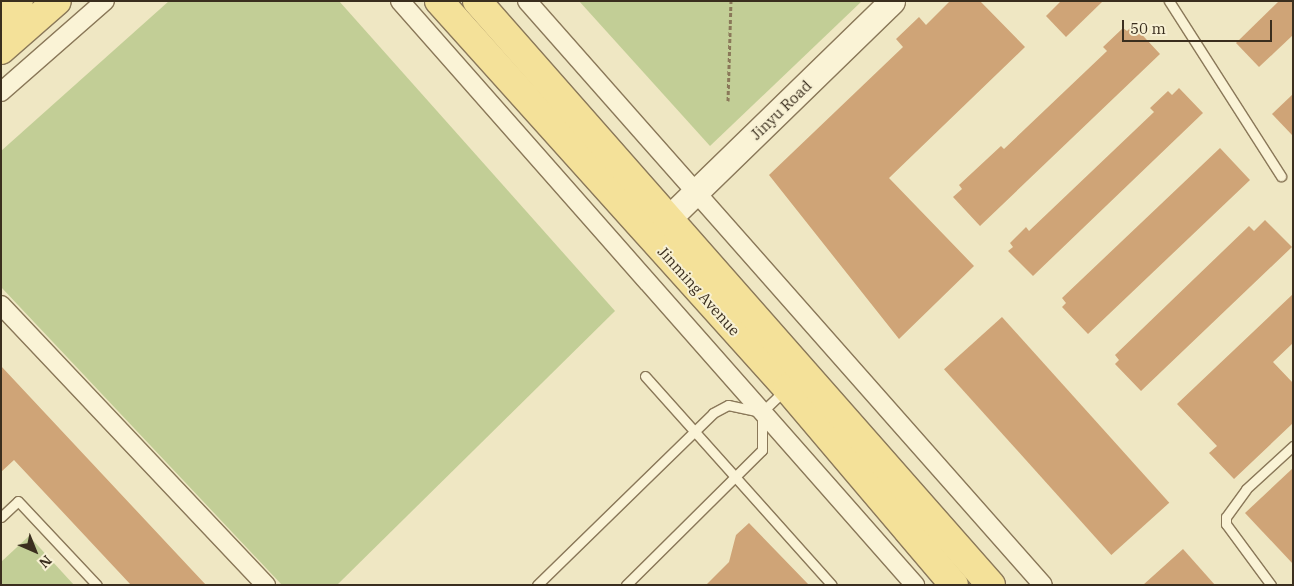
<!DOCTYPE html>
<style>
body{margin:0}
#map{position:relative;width:1294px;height:586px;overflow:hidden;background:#efe7c3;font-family:"IBM Plex Serif",serif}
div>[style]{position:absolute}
.green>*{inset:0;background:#c2ce96}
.building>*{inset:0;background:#cfa477;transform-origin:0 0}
.path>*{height:3px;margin-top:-1.5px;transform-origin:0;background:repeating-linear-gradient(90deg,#8a7859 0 4px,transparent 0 6.5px)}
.roads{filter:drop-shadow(1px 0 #8a7859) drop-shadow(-1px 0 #8a7859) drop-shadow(0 1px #8a7859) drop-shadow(0 -1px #8a7859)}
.lane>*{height:9px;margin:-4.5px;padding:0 4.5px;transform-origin:4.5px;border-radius:4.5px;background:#faf3d6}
.street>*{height:18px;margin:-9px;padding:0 9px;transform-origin:9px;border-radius:9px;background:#faf3d6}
.secondary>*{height:25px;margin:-12.5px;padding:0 12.5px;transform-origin:12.5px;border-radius:12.5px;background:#faf3d6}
.primary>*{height:28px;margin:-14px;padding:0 14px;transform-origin:14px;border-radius:14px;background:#f4e199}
span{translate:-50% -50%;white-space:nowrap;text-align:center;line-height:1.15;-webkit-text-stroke:4px #f7f0d3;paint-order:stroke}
.street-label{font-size:15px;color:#3a2e1e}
.frame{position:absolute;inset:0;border:2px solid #3a2e1e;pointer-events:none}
.north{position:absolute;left:10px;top:526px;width:50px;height:50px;-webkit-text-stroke:4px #f7f0d3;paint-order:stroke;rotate:136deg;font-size:14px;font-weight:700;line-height:20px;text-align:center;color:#3a2e1e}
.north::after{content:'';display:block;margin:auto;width:18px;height:22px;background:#3a2e1e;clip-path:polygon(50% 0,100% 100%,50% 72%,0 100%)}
.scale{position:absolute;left:1122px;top:20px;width:150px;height:22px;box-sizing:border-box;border:2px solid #3a2e1e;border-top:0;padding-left:6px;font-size:15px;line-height:18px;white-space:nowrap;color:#3a2e1e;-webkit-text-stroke:4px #f7f0d3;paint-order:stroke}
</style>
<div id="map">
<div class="green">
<i style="clip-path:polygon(169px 1px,339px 1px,615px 311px,337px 585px,282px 585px,1px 287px,1px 151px)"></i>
<i style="clip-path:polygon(579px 1px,862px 1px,710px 146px)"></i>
<i style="clip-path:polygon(29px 536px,74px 585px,1px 585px,1px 562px)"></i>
</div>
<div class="building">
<i style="clip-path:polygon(950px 1px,980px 1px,1025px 47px,889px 178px,974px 266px,899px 339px,769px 175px,903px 47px,896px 39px,919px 17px,926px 25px)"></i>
<i style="clip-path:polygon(1061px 1px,1103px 1px,1066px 37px,1046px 16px)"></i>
<i style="clip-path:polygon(1279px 1px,1293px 1px,1293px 35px,1259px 67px,1236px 43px)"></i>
<i style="clip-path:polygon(1133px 25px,1160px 54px,980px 226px,953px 197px,962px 189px,959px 185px,1001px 146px,1004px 149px,1107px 51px,1103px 47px,1123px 28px,1127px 31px)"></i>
<i style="clip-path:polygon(1179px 88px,1203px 113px,1033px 276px,1008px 251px,1013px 247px,1010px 243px,1026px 227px,1029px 231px,1154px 112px,1150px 108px,1168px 91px,1172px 95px)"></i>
<i style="clip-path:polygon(1293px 94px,1293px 136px,1272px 114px)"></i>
<i style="clip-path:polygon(1220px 148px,1250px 180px,1088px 334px,1062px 307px,1066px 303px,1062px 298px)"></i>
<i style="clip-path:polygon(1265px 220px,1292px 247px,1141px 391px,1115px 364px,1119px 360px,1115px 355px,1249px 226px,1254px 231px)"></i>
<i style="clip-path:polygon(1293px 294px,1293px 343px,1273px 362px,1293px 383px,1293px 423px,1234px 479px,1209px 453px,1217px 446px,1177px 404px)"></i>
<i style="left:1002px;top:317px;width:250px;height:78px;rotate:48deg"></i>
<i style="clip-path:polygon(1px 366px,206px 585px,131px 585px,14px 460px,1px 472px)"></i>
<i style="clip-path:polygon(1293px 468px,1293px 564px,1245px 513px)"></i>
<i style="clip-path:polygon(749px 523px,809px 585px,706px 585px,729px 562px,736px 535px)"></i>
<i style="clip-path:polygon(1183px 549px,1215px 585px,1143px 585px)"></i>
</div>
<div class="path">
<i style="left:728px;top:101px;width:100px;rotate:-88.3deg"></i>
</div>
<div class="roads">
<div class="lane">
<i style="left:1169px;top:1px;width:208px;rotate:57.4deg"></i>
<i style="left:645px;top:376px;width:280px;rotate:48.2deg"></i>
<i style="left:762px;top:412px;width:32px;rotate:-44deg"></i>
<i style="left:1px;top:517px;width:23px;rotate:-43deg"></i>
<i style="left:18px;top:501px;width:115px;rotate:46.8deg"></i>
<i style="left:537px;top:585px;width:246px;rotate:-44.3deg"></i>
<i style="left:713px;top:413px;width:17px;rotate:-28deg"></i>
<i style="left:728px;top:405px;width:35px;rotate:12deg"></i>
<i style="left:762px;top:412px;width:38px;rotate:90deg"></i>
<i style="left:762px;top:450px;width:192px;rotate:135.2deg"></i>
<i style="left:1271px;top:585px;width:76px;rotate:-126.4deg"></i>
<i style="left:1226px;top:524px;width:7px;rotate:-90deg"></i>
<i style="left:1226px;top:517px;width:34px;rotate:-54deg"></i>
<i style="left:1246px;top:489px;width:64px;rotate:-42.5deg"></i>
</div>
<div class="street">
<i style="left:400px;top:1px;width:779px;rotate:48.59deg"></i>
<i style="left:527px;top:1px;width:779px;rotate:48.54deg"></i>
<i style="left:1px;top:92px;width:138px;rotate:-41.2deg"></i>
<i style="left:1px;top:305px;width:386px;rotate:46.6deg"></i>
</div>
<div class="secondary">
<i style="left:669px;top:218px;width:311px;rotate:-44.2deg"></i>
</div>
<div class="primary">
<i style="left:439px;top:1px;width:520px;rotate:48.04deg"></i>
<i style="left:787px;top:388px;width:258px;rotate:49.7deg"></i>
<i style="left:477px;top:1px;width:778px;rotate:48.65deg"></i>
<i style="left:1px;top:17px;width:24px;rotate:-42deg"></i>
<i style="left:1px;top:50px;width:74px;rotate:-41.2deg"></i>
</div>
</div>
<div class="street-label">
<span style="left:781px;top:110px;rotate:-44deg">Jinyu Road</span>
<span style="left:699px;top:291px;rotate:48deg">Jinming Avenue</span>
</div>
<div class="frame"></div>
<div class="north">N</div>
<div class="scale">50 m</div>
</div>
